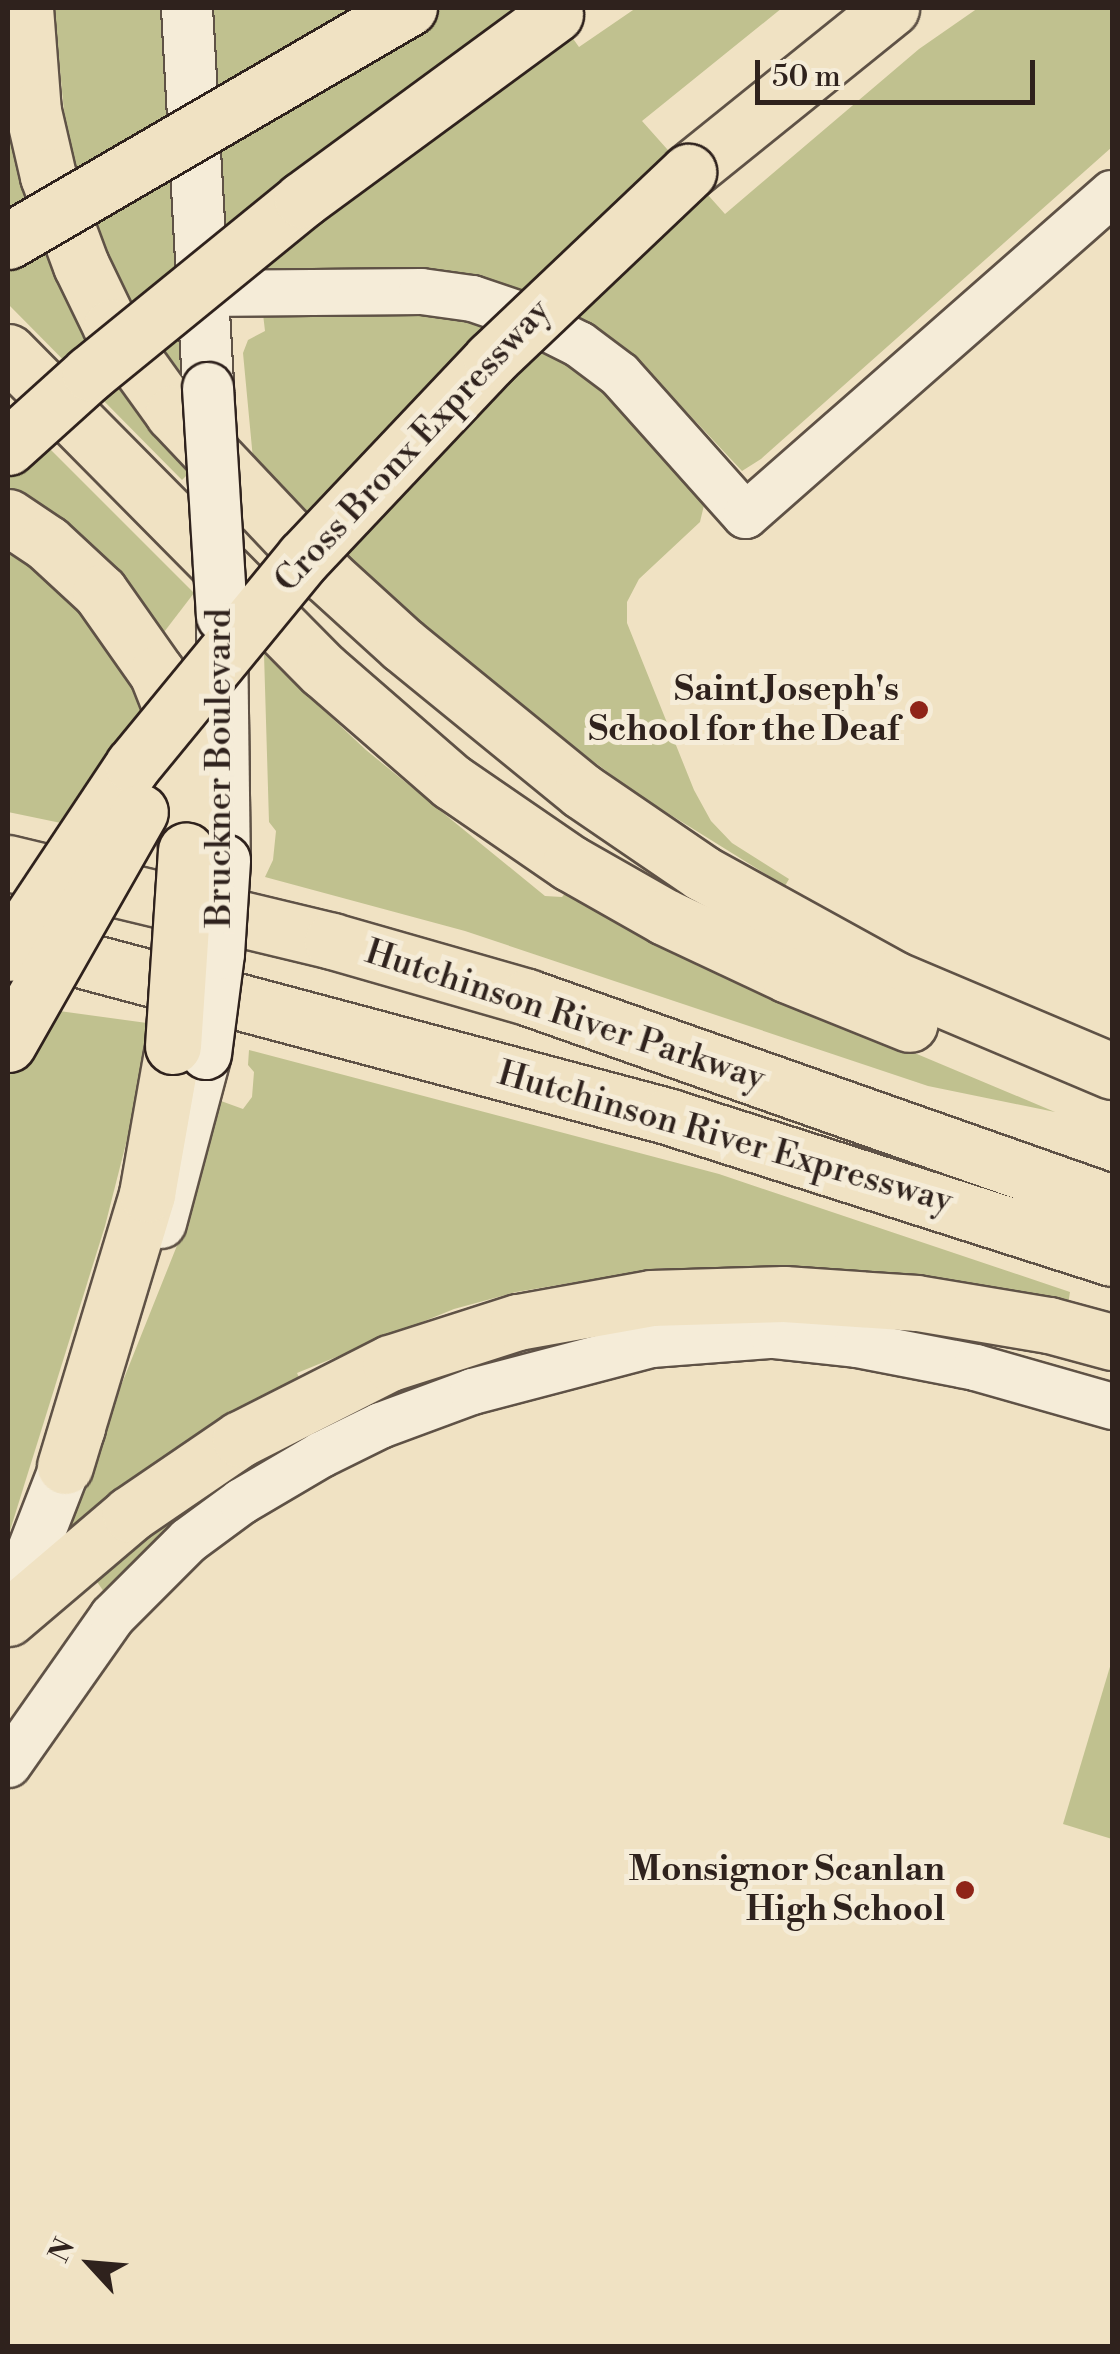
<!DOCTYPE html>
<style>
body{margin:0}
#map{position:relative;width:1120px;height:2354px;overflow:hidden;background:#f0e2c3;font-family:"Libre Bodoni",serif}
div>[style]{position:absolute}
.green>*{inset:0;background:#c0c18f}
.roads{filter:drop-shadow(2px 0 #5f5246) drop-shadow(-2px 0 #5f5246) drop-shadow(0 2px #5f5246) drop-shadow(0 -2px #5f5246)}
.tertiary>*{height:45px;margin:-22.5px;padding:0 22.5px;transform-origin:22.5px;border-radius:22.5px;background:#f5ecd8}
.secondary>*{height:50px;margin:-25px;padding:0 25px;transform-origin:25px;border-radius:25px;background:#f5ecd8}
.motorway>*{height:55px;margin:-27.5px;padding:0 27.5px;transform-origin:27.5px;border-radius:27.5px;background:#f0e2c3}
.bridges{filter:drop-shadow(2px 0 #2f221d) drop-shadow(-2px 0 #2f221d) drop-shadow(0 2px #2f221d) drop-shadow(0 -2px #2f221d)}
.secondary-bridge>*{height:50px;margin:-25px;padding:0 25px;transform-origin:25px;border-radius:25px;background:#f5ecd8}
.motorway-bridge>*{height:55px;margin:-27.5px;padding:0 27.5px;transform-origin:27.5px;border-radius:27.5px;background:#f0e2c3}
.dots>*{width:28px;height:28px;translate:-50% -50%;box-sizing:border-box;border:5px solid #f5ecd8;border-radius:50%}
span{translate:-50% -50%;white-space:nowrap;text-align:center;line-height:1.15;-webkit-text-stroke:10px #f5ecd8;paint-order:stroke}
.street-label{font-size:35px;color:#2f221d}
.poi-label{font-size:35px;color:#2f221d;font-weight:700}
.right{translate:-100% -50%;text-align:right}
.frame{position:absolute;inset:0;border:10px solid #2f221d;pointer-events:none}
.north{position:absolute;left:40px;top:2214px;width:100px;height:100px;-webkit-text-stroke:8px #f5ecd8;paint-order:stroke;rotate:296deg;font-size:28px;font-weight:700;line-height:40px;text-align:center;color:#2f221d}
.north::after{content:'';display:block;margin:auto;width:35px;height:45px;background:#2f221d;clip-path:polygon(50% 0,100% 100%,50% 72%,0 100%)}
.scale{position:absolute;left:755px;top:60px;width:280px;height:45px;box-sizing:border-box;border:5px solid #2f221d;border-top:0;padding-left:12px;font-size:30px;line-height:35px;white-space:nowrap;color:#2f221d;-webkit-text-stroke:8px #f5ecd8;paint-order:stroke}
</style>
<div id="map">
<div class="green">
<i style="clip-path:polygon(54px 8px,164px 8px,184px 376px,115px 284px,88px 224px,67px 142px)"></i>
<i style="clip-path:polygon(209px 8px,551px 8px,579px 47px,636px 8px,782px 8px,642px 121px,725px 214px,919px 49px,978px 8px,1112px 8px,1112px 147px,761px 459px,742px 471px,641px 363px,607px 337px,551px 303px,423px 269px,247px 268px,224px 236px)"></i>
<i style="clip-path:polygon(8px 129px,68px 303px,114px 380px,191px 471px,182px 480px,8px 304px)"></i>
<i style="clip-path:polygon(344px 313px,445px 315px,533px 344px,563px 359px,608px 393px,705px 501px,700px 522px,639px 579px,627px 602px,627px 623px,694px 790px,711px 821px,732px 843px,789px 879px,785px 886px,637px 794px,478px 675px,394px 603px,253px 459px,243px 353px,248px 340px,265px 331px,263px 314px)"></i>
<i style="clip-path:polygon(8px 407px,194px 593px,161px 636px,8px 491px)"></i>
<i style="clip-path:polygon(8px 546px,61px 586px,126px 668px,153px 736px,162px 844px,8px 812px)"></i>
<i style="clip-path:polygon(264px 654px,366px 750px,545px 896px,562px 897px,569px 889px,748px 983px,1055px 1112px,928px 1086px,465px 931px,265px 877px,273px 860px,276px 831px,269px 822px)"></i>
<i style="clip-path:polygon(8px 1004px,147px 1023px,134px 1112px,105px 1226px,8px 1537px)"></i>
<i style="clip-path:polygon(249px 1050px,719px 1174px,1070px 1292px,1068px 1305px,886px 1275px,662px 1268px,516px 1292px,454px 1309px,297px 1373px,323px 1428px,262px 1462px,180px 1519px,104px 1592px,63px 1531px,184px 1228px,221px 1101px,243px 1109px,252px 1097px,254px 1072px,248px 1065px)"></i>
<i style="clip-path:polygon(1112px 1660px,1112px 1839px,1063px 1824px)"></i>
</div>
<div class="roads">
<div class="tertiary">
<i style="left:203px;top:293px;width:218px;rotate:-0.5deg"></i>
<i style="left:421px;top:291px;width:51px;rotate:7.8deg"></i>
<i style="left:472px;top:298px;width:50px;rotate:18.8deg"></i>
<i style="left:519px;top:314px;width:67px;rotate:26.6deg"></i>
<i style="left:579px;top:344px;width:50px;rotate:36.9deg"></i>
<i style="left:619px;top:374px;width:189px;rotate:48.2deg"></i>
<i style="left:745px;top:515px;width:488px;rotate:-41.3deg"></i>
<i style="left:8px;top:1764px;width:181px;rotate:-54.9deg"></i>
<i style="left:112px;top:1616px;width:107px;rotate:-45deg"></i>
<i style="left:188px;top:1540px;width:66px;rotate:-36.3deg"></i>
<i style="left:241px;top:1501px;width:93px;rotate:-30.4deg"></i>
<i style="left:321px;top:1454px;width:66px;rotate:-26.2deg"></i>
<i style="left:380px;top:1425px;width:98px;rotate:-20.3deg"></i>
<i style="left:472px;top:1391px;width:185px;rotate:-14.7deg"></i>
<i style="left:651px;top:1344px;width:121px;rotate:-4.3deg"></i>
<i style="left:772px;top:1335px;width:84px;rotate:6.1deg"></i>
<i style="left:856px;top:1344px;width:121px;rotate:10.9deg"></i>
<i style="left:975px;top:1367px;width:142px;rotate:15.9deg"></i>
</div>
<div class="secondary">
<i style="left:187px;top:8px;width:381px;rotate:86.8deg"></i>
<i style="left:222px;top:630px;width:230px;rotate:89.3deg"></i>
<i style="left:161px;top:1223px;width:175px;rotate:-75.1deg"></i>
<i style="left:8px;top:1614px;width:199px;rotate:-68.8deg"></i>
</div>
<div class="motorway">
<i style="left:25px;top:8px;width:103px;rotate:85.6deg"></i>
<i style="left:33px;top:111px;width:67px;rotate:77deg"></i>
<i style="left:48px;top:176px;width:95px;rotate:69.7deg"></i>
<i style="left:81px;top:265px;width:69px;rotate:64.2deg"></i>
<i style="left:111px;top:327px;width:106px;rotate:54.2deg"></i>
<i style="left:173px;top:413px;width:223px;rotate:46.6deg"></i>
<i style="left:326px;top:575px;width:104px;rotate:42.3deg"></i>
<i style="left:403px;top:645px;width:231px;rotate:39.2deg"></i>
<i style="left:582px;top:791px;width:145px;rotate:34.3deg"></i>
<i style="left:702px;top:873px;width:219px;rotate:28.9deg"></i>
<i style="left:894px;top:979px;width:237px;rotate:22.9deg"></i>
<i style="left:688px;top:172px;width:261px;rotate:-38.9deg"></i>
<i style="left:8px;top:352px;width:448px;rotate:45.3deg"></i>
<i style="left:323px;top:670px;width:171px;rotate:41deg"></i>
<i style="left:452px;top:782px;width:143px;rotate:34.5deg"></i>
<i style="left:570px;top:863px;width:109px;rotate:29.6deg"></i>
<i style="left:665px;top:917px;width:136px;rotate:25.2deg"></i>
<i style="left:788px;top:975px;width:131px;rotate:21.9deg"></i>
<i style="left:8px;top:517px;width:47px;rotate:33.7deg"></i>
<i style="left:47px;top:543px;width:72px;rotate:42.8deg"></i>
<i style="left:100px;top:592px;width:99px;rotate:54.9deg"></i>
<i style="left:157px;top:673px;width:52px;rotate:68.4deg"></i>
<i style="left:176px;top:721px;width:27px;rotate:80deg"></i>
<i style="left:181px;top:748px;width:102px;rotate:87.2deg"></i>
<i style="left:8px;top:863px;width:333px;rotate:13.5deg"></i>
<i style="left:332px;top:941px;width:203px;rotate:16deg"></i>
<i style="left:527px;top:997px;width:620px;rotate:19.4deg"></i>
<i style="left:15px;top:942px;width:675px;rotate:14.94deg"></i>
<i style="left:667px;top:1116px;width:467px;rotate:17.7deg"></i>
<i style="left:65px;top:1466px;width:284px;rotate:-73.2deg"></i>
<i style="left:147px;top:1194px;width:150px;rotate:-80deg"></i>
<i style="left:8px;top:1618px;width:160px;rotate:-40.4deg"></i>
<i style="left:130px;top:1514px;width:133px;rotate:-34.3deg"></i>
<i style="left:240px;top:1439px;width:168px;rotate:-26.9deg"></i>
<i style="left:390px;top:1363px;width:134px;rotate:-17.8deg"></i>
<i style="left:518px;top:1322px;width:135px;rotate:-10.2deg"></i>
<i style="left:651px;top:1298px;width:133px;rotate:-1.7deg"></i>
<i style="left:784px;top:1294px;width:133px;rotate:3.9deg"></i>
<i style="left:917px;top:1303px;width:134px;rotate:9.5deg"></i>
<i style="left:1049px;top:1325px;width:65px;rotate:15.1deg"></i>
</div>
</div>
<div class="bridges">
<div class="secondary-bridge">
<i style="left:208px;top:388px;width:229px;rotate:86.5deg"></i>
<i style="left:206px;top:1054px;width:101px;rotate:-82.6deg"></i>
<i style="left:219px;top:954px;width:94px;rotate:-86.3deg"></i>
</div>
<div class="motorway-bridge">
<i style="left:8px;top:241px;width:464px;rotate:-30.2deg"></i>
<i style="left:8px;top:447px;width:110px;rotate:-42.1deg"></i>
<i style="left:90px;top:373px;width:274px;rotate:-39.2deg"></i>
<i style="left:302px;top:200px;width:314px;rotate:-36.3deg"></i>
<i style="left:8px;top:953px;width:226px;rotate:-56.4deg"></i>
<i style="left:133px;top:765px;width:269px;rotate:-50.6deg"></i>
<i style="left:304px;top:557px;width:272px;rotate:-46.6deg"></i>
<i style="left:491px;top:359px;width:272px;rotate:-43.5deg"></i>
<i style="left:8px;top:1044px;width:267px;rotate:-60.4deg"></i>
<i style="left:173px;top:1046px;width:196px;rotate:-86.2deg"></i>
</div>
</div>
<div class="dots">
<i style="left:919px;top:710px;background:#8f2418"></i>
<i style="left:965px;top:1890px;background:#8f2418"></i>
</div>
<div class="street-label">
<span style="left:413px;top:446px;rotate:-47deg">Cross Bronx Expressway</span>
<span style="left:220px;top:768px;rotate:-90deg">Bruckner Boulevard</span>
<span style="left:565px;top:1016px;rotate:18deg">Hutchinson River Parkway</span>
<span style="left:725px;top:1138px;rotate:16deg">Hutchinson River Expressway</span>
</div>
<div class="poi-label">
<span class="right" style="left:899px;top:710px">Saint Joseph's<br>School for the Deaf</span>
<span class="right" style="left:945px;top:1890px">Monsignor Scanlan<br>High School</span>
</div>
<div class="frame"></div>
<div class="north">N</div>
<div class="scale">50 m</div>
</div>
